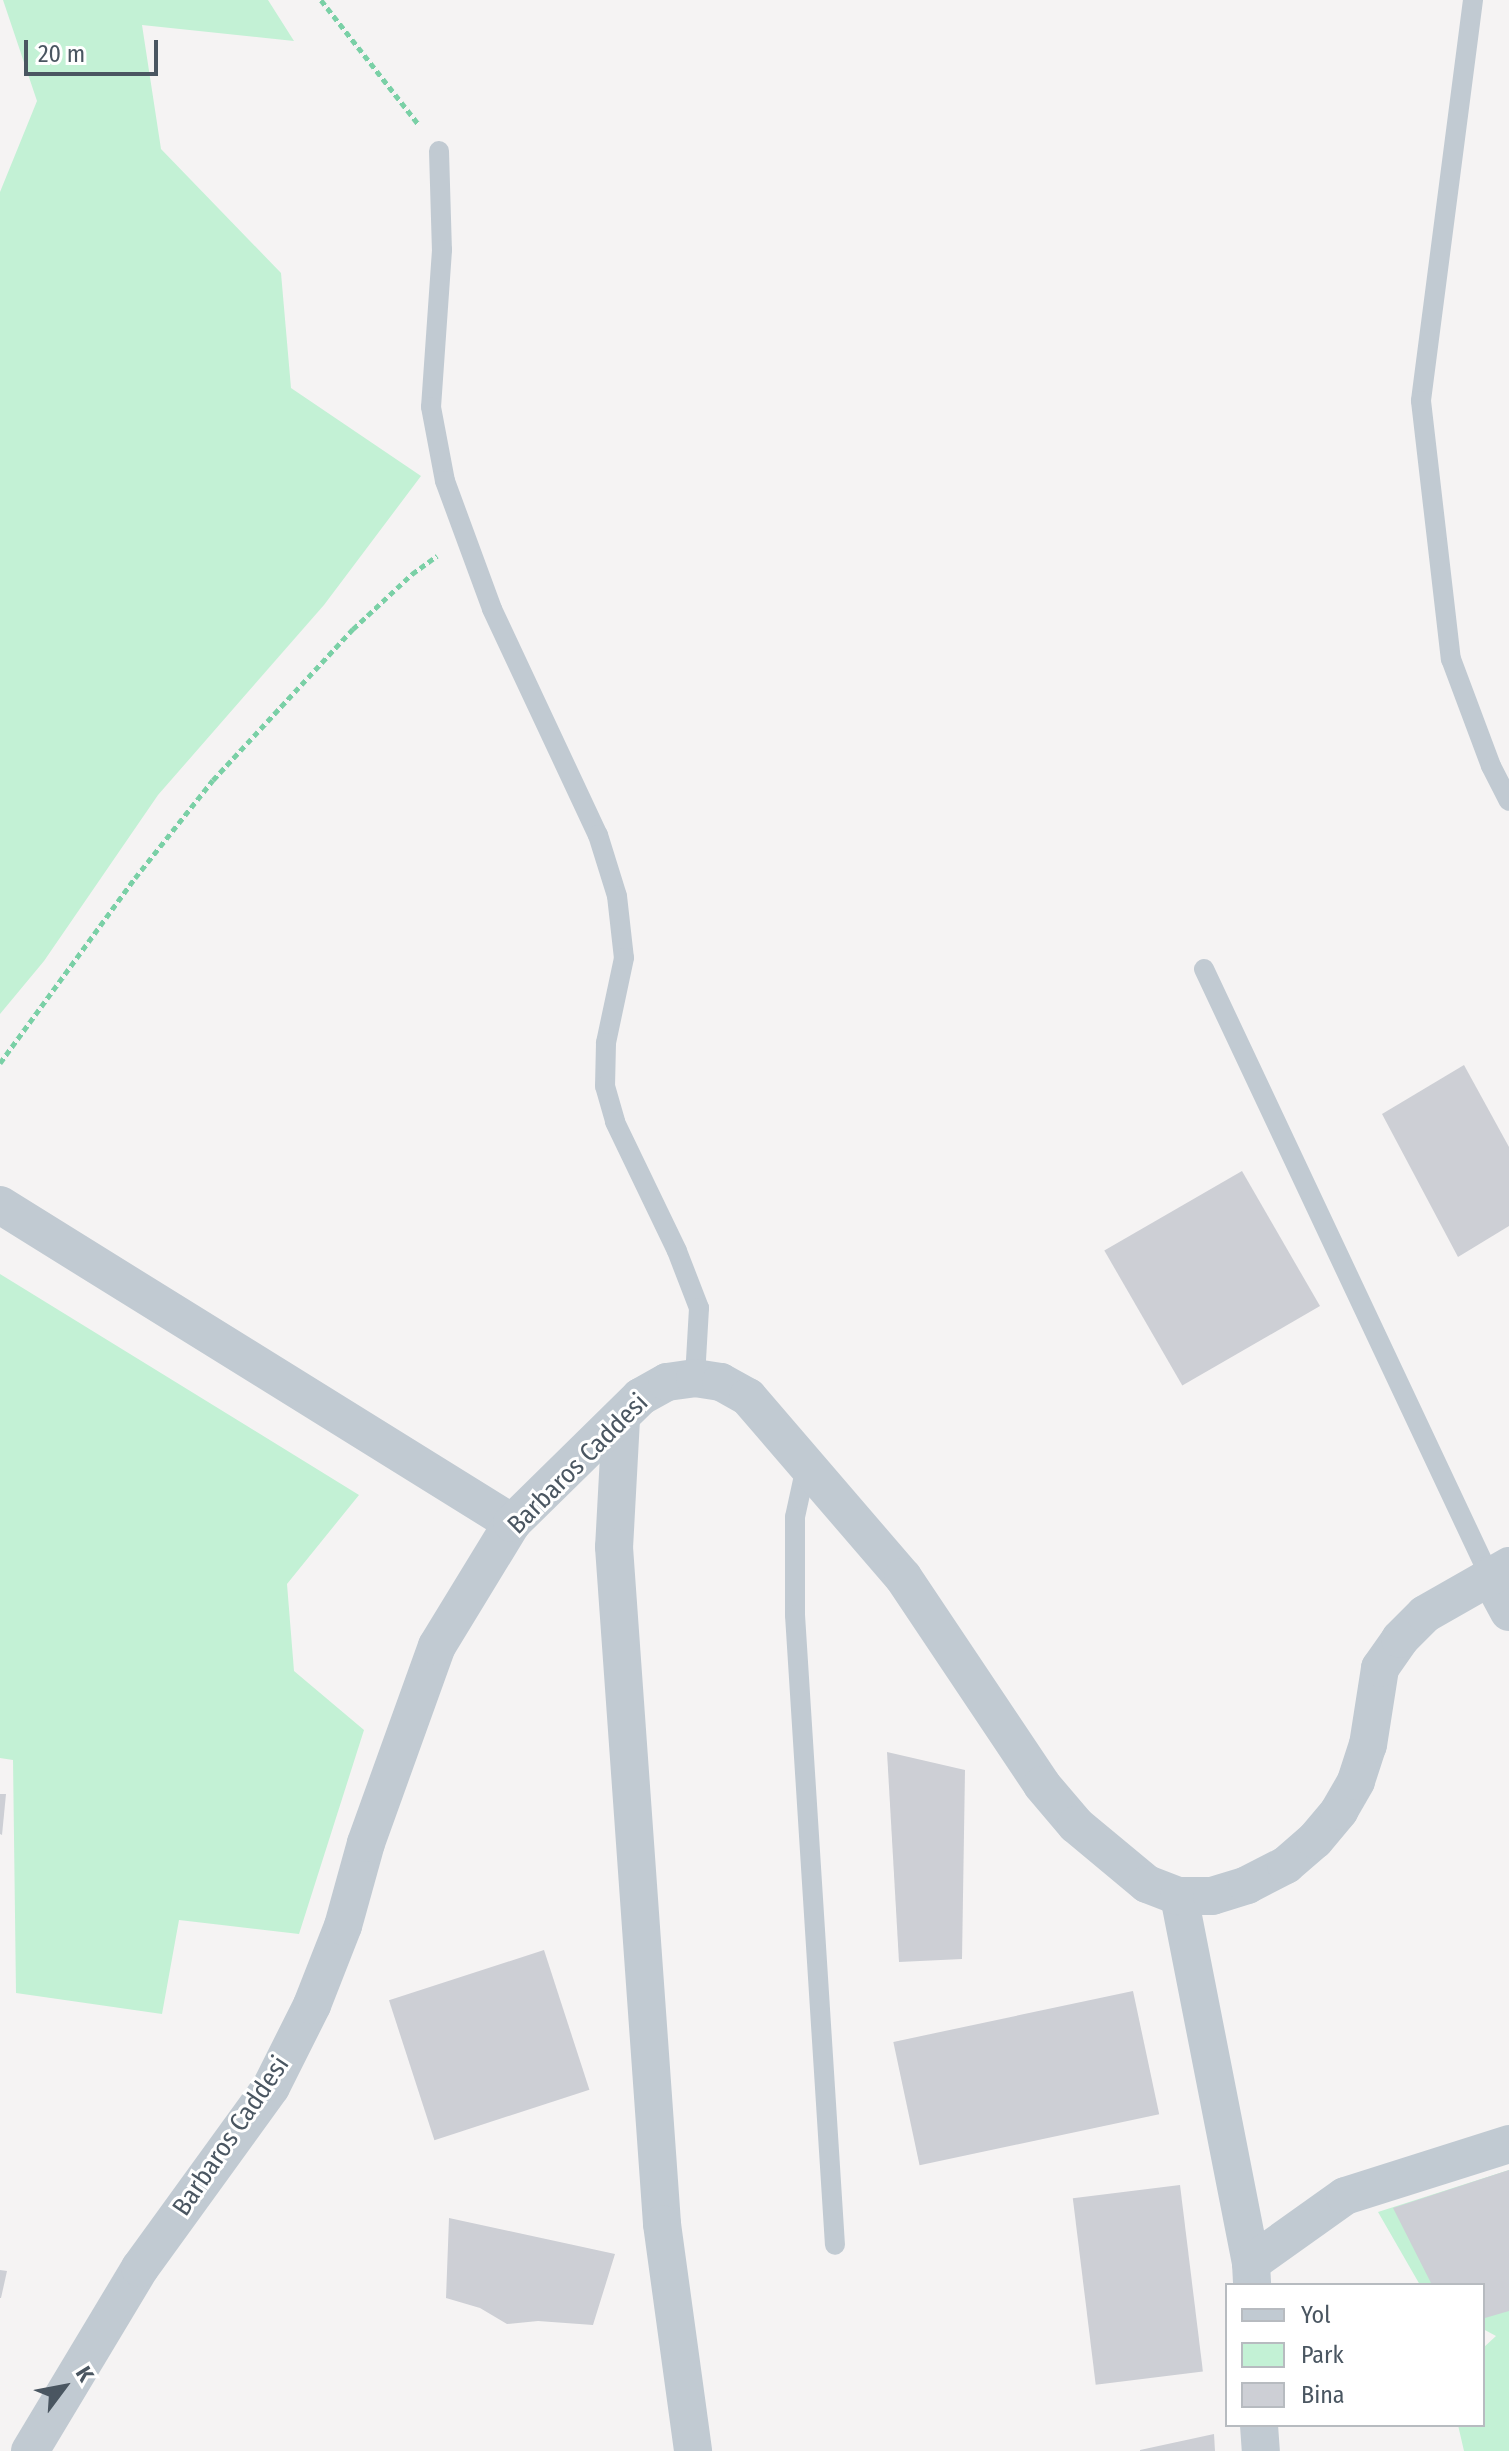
<!DOCTYPE html>
<style>
body{margin:0}
#map{position:relative;width:1509px;height:2451px;overflow:hidden;background:#f5f3f3;font-family:"Fira Sans Condensed",sans-serif}
div>[style]{position:absolute}
.green>*{inset:0;background:#c3f1d5}
.building>*{inset:0;background:#cdcfd5;transform-origin:0 0}
.path>*{height:5px;margin-top:-2.5px;transform-origin:0;background:repeating-linear-gradient(90deg,#7ad0a6 0 6px,transparent 0 10px)}
.service>*{height:20px;margin:-10px;padding:0 10px;transform-origin:10px;border-radius:10px;background:#c1cad2}
.minor>*{height:38px;margin:-19px;padding:0 19px;transform-origin:19px;border-radius:19px;background:#c1cad2}
span{translate:-50% -50%;white-space:nowrap;text-align:center;line-height:1.15;-webkit-text-stroke:6px #fff;paint-order:stroke}
.street-label{font-size:26px;color:#4a5661}
.legend{position:absolute;left:1225px;top:2283px;width:260px;height:144px;box-sizing:border-box;background:#fff;border:2px solid #b7bbc0;margin:0;padding:10px 14px;list-style:none;font-size:24px;color:#4a5661}
.legend li{display:flex;align-items:center;gap:16px;height:40px}
.legend b{width:40px;border:2px solid #b7bbc0}
.north{position:absolute;left:24px;top:2347px;width:80px;height:80px;-webkit-text-stroke:6px #fff;paint-order:stroke;rotate:58deg;font-size:22px;font-weight:700;line-height:32px;text-align:center;color:#4a5661}
.north::after{content:'';display:block;margin:auto;width:28px;height:36px;background:#4a5661;clip-path:polygon(50% 0,100% 100%,50% 72%,0 100%)}
.scale{position:absolute;left:24px;top:40px;width:134px;height:36px;box-sizing:border-box;border:4px solid #4a5661;border-top:0;padding-left:10px;font-size:24px;line-height:28px;white-space:nowrap;color:#4a5661;-webkit-text-stroke:6px #fff;paint-order:stroke}
</style>
<div id="map">
<div class="green">
<i style="clip-path:polygon(3px 0,268px 0,294px 41px,142px 25px,161px 149px,281px 273px,291px 388px,421px 476px,324px 605px,158px 795px,44px 961px,0 1014px,0 192px,37px 101px)"></i>
<i style="clip-path:polygon(0 1274px,359px 1495px,287px 1584px,294px 1671px,364px 1730px,299px 1934px,179px 1920px,162px 2014px,16px 1993px,13px 1760px,0 1758px)"></i>
<i style="clip-path:polygon(1509px 2170px,1509px 2451px,1464px 2451px,1458px 2425px,1483px 2425px,1483px 2348px,1496px 2336px,1483px 2329px,1483px 2285px,1420px 2285px,1378px 2212px)"></i>
</div>
<div class="building">
<i style="clip-path:polygon(1464px 1065px,1509px 1147px,1509px 1226px,1458px 1257px,1382px 1114px)"></i>
<i style="left:1242px;top:1171px;width:156px;height:159px;rotate:60deg"></i>
<i style="clip-path:polygon(887px 1752px,965px 1770px,962px 1959px,899px 1962px)"></i>
<i style="clip-path:polygon(0 1794px,6px 1794px,2px 1835px,0 1834px)"></i>
<i style="left:544px;top:1950px;width:147px;height:163px;rotate:72deg"></i>
<i style="left:1133px;top:1991px;width:126px;height:245px;rotate:78deg"></i>
<i style="clip-path:polygon(1509px 2170px,1509px 2311px,1485px 2318px,1483px 2285px,1432px 2285px,1393px 2208px)"></i>
<i style="left:1180px;top:2185px;width:188px;height:108px;rotate:83deg"></i>
<i style="clip-path:polygon(449px 2218px,615px 2254px,593px 2325px,538px 2321px,507px 2324px,480px 2308px,446px 2298px)"></i>
<i style="clip-path:polygon(0 2270px,7px 2271px,1px 2298px,0 2298px)"></i>
<i style="clip-path:polygon(1214px 2434px,1215px 2451px,1140px 2451px,1140px 2450px)"></i>
</div>
<div class="path">
<i style="left:321px;top:0;width:159px;rotate:51.9deg"></i>
<i style="left:0;top:1063px;width:229px;rotate:-53.9deg"></i>
<i style="left:135px;top:878px;width:125px;rotate:-51.5deg"></i>
<i style="left:213px;top:780px;width:206px;rotate:-47.2deg"></i>
<i style="left:353px;top:629px;width:81px;rotate:-43deg"></i>
<i style="left:412px;top:574px;width:31px;rotate:-36deg"></i>
</div>
<div class="service">
<i style="left:1473px;top:0;width:404px;rotate:97.4deg"></i>
<i style="left:1421px;top:401px;width:260px;rotate:83.4deg"></i>
<i style="left:1451px;top:659px;width:114px;rotate:69.5deg"></i>
<i style="left:1491px;top:766px;width:39px;rotate:63deg"></i>
<i style="left:439px;top:151px;width:99px;rotate:88.3deg"></i>
<i style="left:442px;top:250px;width:157px;rotate:94deg"></i>
<i style="left:431px;top:407px;width:75px;rotate:79.3deg"></i>
<i style="left:445px;top:481px;width:136px;rotate:69.8deg"></i>
<i style="left:492px;top:609px;width:250px;rotate:64.9deg"></i>
<i style="left:598px;top:835px;width:64px;rotate:72.7deg"></i>
<i style="left:617px;top:896px;width:62px;rotate:83.6deg"></i>
<i style="left:624px;top:958px;width:87px;rotate:102deg"></i>
<i style="left:606px;top:1043px;width:43px;rotate:91.3deg"></i>
<i style="left:605px;top:1086px;width:37px;rotate:74deg"></i>
<i style="left:615px;top:1122px;width:143px;rotate:64.3deg"></i>
<i style="left:677px;top:1251px;width:61px;rotate:68.9deg"></i>
<i style="left:699px;top:1308px;width:70px;rotate:93.3deg"></i>
<i style="left:1204px;top:969px;width:670px;rotate:64.81deg"></i>
<i style="left:807px;top:1462px;width:56px;rotate:102.3deg"></i>
<i style="left:795px;top:1517px;width:98px;rotate:90deg"></i>
<i style="left:795px;top:1615px;width:631px;rotate:86.37deg"></i>
</div>
<div class="minor">
<i style="left:0;top:1205px;width:603px;rotate:31.84deg"></i>
<i style="left:621px;top:1419px;width:128px;rotate:93.1deg"></i>
<i style="left:614px;top:1547px;width:679px;rotate:85.94deg"></i>
<i style="left:662px;top:2224px;width:229px;rotate:82.2deg"></i>
<i style="left:1489px;top:1575px;width:42px;rotate:61.6deg"></i>
<i style="left:1179px;top:1896px;width:374px;rotate:78.9deg"></i>
<i style="left:1251px;top:2263px;width:22px;rotate:87deg"></i>
<i style="left:1251px;top:2263px;width:115px;rotate:-35.5deg"></i>
<i style="left:1345px;top:2196px;width:172px;rotate:-17.6deg"></i>
<i style="left:1259px;top:2425px;width:26px;rotate:86deg"></i>
<i style="left:30px;top:2451px;width:214px;rotate:-59deg"></i>
<i style="left:140px;top:2268px;width:223px;rotate:-54.1deg"></i>
<i style="left:271px;top:2087px;width:92px;rotate:-63.4deg"></i>
<i style="left:312px;top:2005px;width:85px;rotate:-68.6deg"></i>
<i style="left:343px;top:1926px;width:86px;rotate:-74.5deg"></i>
<i style="left:366px;top:1843px;width:209px;rotate:-70.2deg"></i>
<i style="left:437px;top:1646px;width:144px;rotate:-58.6deg"></i>
<i style="left:512px;top:1523px;width:180px;rotate:-44.5deg"></i>
<i style="left:640px;top:1397px;width:31px;rotate:-29deg"></i>
<i style="left:667px;top:1382px;width:28px;rotate:-8deg"></i>
<i style="left:695px;top:1378px;width:26px;rotate:9deg"></i>
<i style="left:721px;top:1382px;width:31px;rotate:29deg"></i>
<i style="left:748px;top:1397px;width:238px;rotate:49.3deg"></i>
<i style="left:903px;top:1577px;width:250px;rotate:56.2deg"></i>
<i style="left:1042px;top:1785px;width:52px;rotate:49.6deg"></i>
<i style="left:1076px;top:1825px;width:92px;rotate:39.7deg"></i>
<i style="left:1147px;top:1884px;width:34px;rotate:21deg"></i>
<i style="left:1179px;top:1896px;width:33px"></i>
<i style="left:1212px;top:1896px;width:37px;rotate:-17deg"></i>
<i style="left:1247px;top:1885px;width:44px;rotate:-27.1deg"></i>
<i style="left:1286px;top:1865px;width:38px;rotate:-41deg"></i>
<i style="left:1315px;top:1840px;width:38px;rotate:-50deg"></i>
<i style="left:1339px;top:1811px;width:34px;rotate:-60deg"></i>
<i style="left:1356px;top:1781px;width:38px;rotate:-72deg"></i>
<i style="left:1368px;top:1745px;width:78px;rotate:-81.1deg"></i>
<i style="left:1380px;top:1668px;width:35px;rotate:-55deg"></i>
<i style="left:1400px;top:1639px;width:35px;rotate:-45deg"></i>
<i style="left:1425px;top:1614px;width:97px;rotate:-29.7deg"></i>
</div>
<div class="street-label">
<span style="left:578px;top:1464px;rotate:-45deg">Barbaros Caddesi</span>
<span style="left:231px;top:2136px;rotate:-56deg">Barbaros Caddesi</span>
</div>
<ul class="legend">
<li><b style="height:10px;background:#c1cad2"></b>Yol</li>
<li><b style="height:22px;background:#c3f1d5"></b>Park</li>
<li><b style="height:22px;background:#cdcfd5"></b>Bina</li>
</ul>
<div class="north">K</div>
<div class="scale">20 m</div>
</div>
